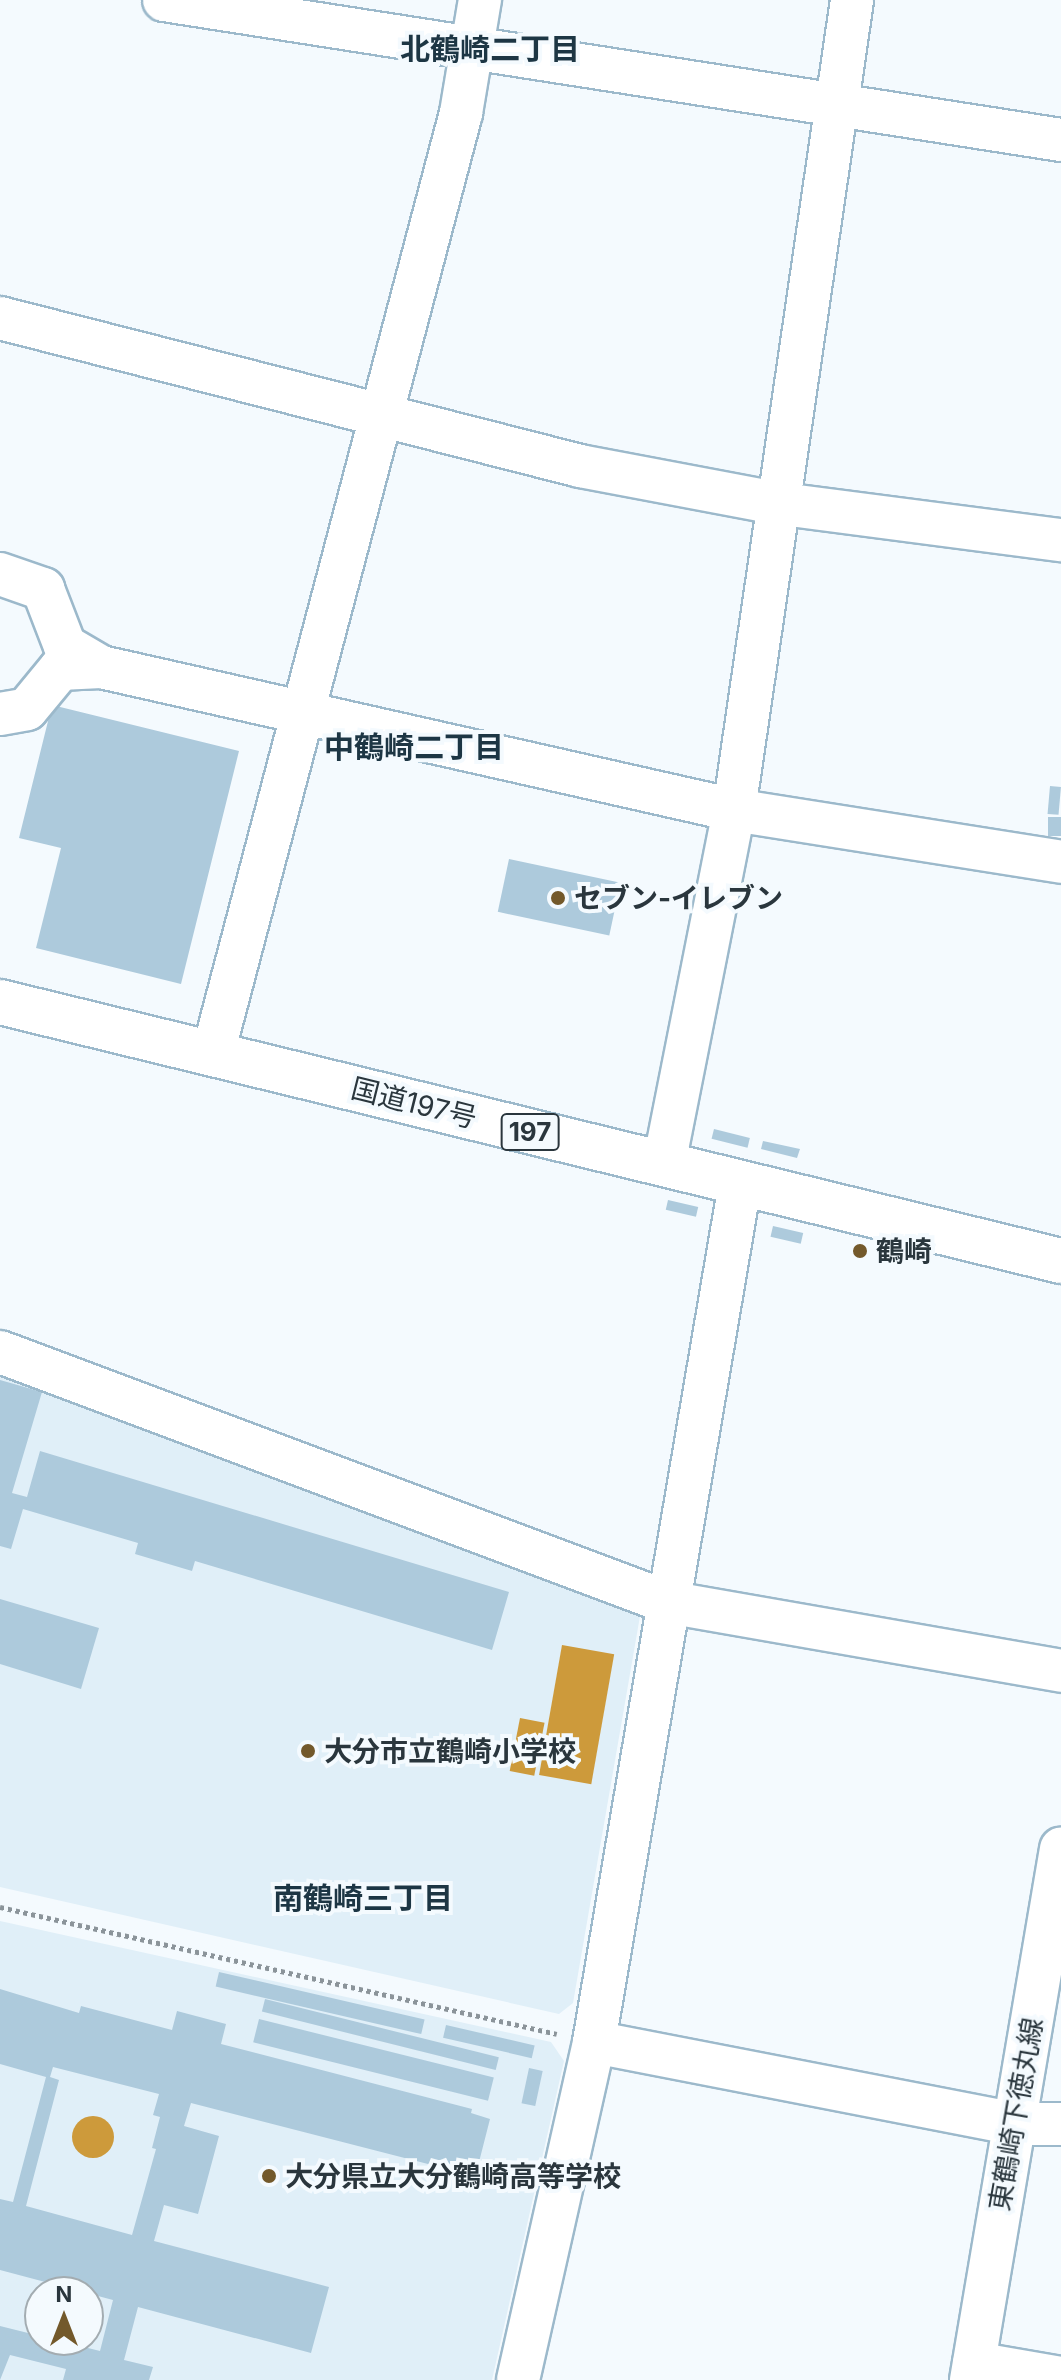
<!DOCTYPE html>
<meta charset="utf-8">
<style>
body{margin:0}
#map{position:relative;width:1061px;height:2380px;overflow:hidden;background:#f4fafe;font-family:Inter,"Noto Sans JP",sans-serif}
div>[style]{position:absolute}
.built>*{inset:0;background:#e0eff8}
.water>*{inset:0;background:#cd9a3b;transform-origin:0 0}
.round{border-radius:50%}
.building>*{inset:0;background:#adcadc;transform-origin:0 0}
.path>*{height:5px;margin-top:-2.5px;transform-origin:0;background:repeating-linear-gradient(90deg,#8b949a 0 4px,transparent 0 8px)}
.roads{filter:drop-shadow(2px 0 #9cb9cb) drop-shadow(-2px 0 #9cb9cb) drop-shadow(0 2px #9cb9cb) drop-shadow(0 -2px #9cb9cb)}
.minor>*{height:42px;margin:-21px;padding:0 21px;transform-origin:21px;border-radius:21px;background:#fff}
.highway>*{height:44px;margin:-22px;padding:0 22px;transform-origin:22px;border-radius:22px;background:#fff}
.dots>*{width:22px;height:22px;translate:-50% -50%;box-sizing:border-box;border:4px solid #f4fafe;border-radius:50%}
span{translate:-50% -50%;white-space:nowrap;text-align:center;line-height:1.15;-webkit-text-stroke:8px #f4fafe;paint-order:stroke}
.shield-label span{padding:2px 6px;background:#f4fafe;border:2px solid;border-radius:6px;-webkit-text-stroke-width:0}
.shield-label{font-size:26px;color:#2a363d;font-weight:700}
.poi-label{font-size:28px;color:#2a363d;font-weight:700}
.left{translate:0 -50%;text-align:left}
.street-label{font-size:28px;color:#2a363d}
.neighbourhood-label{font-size:30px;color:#1d3644;font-weight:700}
.north{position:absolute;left:24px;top:2276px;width:80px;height:80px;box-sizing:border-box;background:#f4fafe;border:2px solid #a3acb1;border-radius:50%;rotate:0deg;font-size:22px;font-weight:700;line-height:32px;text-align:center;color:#2a363d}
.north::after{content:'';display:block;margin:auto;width:28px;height:36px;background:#73592b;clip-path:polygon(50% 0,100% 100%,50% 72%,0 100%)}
</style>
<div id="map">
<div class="built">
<i style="clip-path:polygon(0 1371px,635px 1607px,640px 1616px,573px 2003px,559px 2014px,0 1887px)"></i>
<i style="clip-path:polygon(evenodd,0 1921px,551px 2042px,564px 2061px,492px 2380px,0 2380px,0 1921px,40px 2292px,88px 2292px,88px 2340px,40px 2340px,40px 2292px)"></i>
</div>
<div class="water">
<i style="left:562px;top:1645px;width:53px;height:132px;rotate:10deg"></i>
<i style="left:520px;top:1718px;width:25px;height:54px;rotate:11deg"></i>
<i class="round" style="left:72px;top:2116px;width:42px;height:42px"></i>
</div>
<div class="building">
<i style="clip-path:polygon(52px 705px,239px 751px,181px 984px,36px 948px,61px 848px,19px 838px)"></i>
<i style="left:1050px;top:786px;width:11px;height:28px;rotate:5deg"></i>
<i style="left:1048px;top:817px;width:13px;height:19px"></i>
<i style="left:509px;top:859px;width:114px;height:54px;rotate:12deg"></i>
<i style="left:714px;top:1129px;width:37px;height:10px;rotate:14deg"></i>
<i style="clip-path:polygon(763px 1141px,800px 1149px,797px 1158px,761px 1149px)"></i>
<i style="left:668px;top:1200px;width:31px;height:10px;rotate:13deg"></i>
<i style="left:773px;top:1226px;width:31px;height:11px;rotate:13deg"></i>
<i style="clip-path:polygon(0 1380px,42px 1392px,12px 1493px,27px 1497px,40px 1451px,509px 1592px,492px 1650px,195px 1561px,192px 1571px,135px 1554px,138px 1543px,23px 1509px,11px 1549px,0 1546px)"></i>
<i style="clip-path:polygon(0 1599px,99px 1628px,81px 1689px,0 1664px)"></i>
<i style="left:219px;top:1972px;width:211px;height:15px;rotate:13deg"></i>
<i style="clip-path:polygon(evenodd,0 1989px,79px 2013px,81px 2006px,172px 2030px,177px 2011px,226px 2024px,221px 2044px,472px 2109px,471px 2113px,490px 2119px,478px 2166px,466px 2163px,463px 2173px,191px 2103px,184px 2126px,219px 2136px,198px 2214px,164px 2205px,154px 2241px,329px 2287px,311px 2353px,138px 2307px,124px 2360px,153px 2367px,149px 2380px,63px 2380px,66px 2369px,10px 2355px,0 2380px,0 2326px,100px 2351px,113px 2300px,0 2270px,0 2199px,13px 2202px,46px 2077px,0 2064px,0 1989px,53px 2067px,159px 2094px,153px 2115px,160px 2117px,152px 2148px,156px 2149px,132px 2235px,26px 2206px,59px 2080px,50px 2077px,53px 2067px)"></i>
<i style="left:265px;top:1999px;width:241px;height:13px;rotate:14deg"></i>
<i style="left:259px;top:2019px;width:242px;height:24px;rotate:14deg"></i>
<i style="left:446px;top:2025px;width:91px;height:13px;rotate:13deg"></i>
<i style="left:529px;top:2068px;width:14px;height:36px;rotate:12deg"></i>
</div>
<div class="path">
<i style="left:0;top:1907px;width:571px;rotate:12.84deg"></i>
</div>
<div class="roads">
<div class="minor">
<i style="left:164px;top:0;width:908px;rotate:8.87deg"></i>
<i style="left:0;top:318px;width:599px;rotate:14.31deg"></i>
<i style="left:580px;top:466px;width:206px;rotate:10.7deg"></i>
<i style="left:782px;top:504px;width:281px;rotate:7.4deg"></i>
<i style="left:0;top:574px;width:46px;rotate:19.2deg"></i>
<i style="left:43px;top:589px;width:61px;rotate:68.9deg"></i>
<i style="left:65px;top:646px;width:42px;rotate:30.3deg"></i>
<i style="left:0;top:714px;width:27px;rotate:-10deg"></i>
<i style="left:27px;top:709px;width:52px;rotate:-50.5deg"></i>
<i style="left:60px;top:669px;width:41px;rotate:-2.8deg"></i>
<i style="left:101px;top:667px;width:649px;rotate:12.73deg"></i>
<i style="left:734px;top:810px;width:331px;rotate:9deg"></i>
<i style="left:213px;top:1053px;width:972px;rotate:-75.22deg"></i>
<i style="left:461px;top:113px;width:115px;rotate:-80.5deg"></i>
<i style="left:664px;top:1164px;width:361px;rotate:-78.8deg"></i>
<i style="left:734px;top:810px;width:819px;rotate:-81.71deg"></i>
<i style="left:0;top:1352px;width:712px;rotate:20.55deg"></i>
<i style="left:667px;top:1602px;width:400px;rotate:9.9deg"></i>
<i style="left:594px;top:2042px;width:428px;rotate:11deg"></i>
<i style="left:1014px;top:2124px;width:47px"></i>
<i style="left:974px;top:2363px;width:88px;rotate:9.8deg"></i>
<i style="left:518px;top:2380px;width:346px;rotate:-77.3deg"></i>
<i style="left:594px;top:2042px;width:870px;rotate:-80.34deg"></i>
<i style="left:971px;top:2380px;width:539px;rotate:-80.38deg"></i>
</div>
<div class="highway">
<i style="left:0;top:1002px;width:1092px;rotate:13.72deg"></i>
</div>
</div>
<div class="dots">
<i style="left:558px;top:898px;background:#73592b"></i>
<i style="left:860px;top:1251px;background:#73592b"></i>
<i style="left:308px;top:1751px;background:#73592b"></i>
<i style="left:269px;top:2176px;background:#73592b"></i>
</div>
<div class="shield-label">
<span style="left:530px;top:1132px">197</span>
</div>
<div class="poi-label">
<span class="left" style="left:574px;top:898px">セブン-イレブン</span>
<span class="left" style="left:876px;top:1251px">鶴崎</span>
<span class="left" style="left:324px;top:1751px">大分市立鶴崎小学校</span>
<span class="left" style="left:285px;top:2176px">大分県立大分鶴崎高等学校</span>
</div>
<div class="street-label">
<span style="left:414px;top:1103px;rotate:14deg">国道197号</span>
<span style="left:1016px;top:2114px;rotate:-80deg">東鶴崎下徳丸線</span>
</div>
<div class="neighbourhood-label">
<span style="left:490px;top:49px">北鶴崎二丁目</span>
<span style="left:414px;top:747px">中鶴崎二丁目</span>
<span style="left:363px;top:1898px">南鶴崎三丁目</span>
</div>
<div class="north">N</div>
</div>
